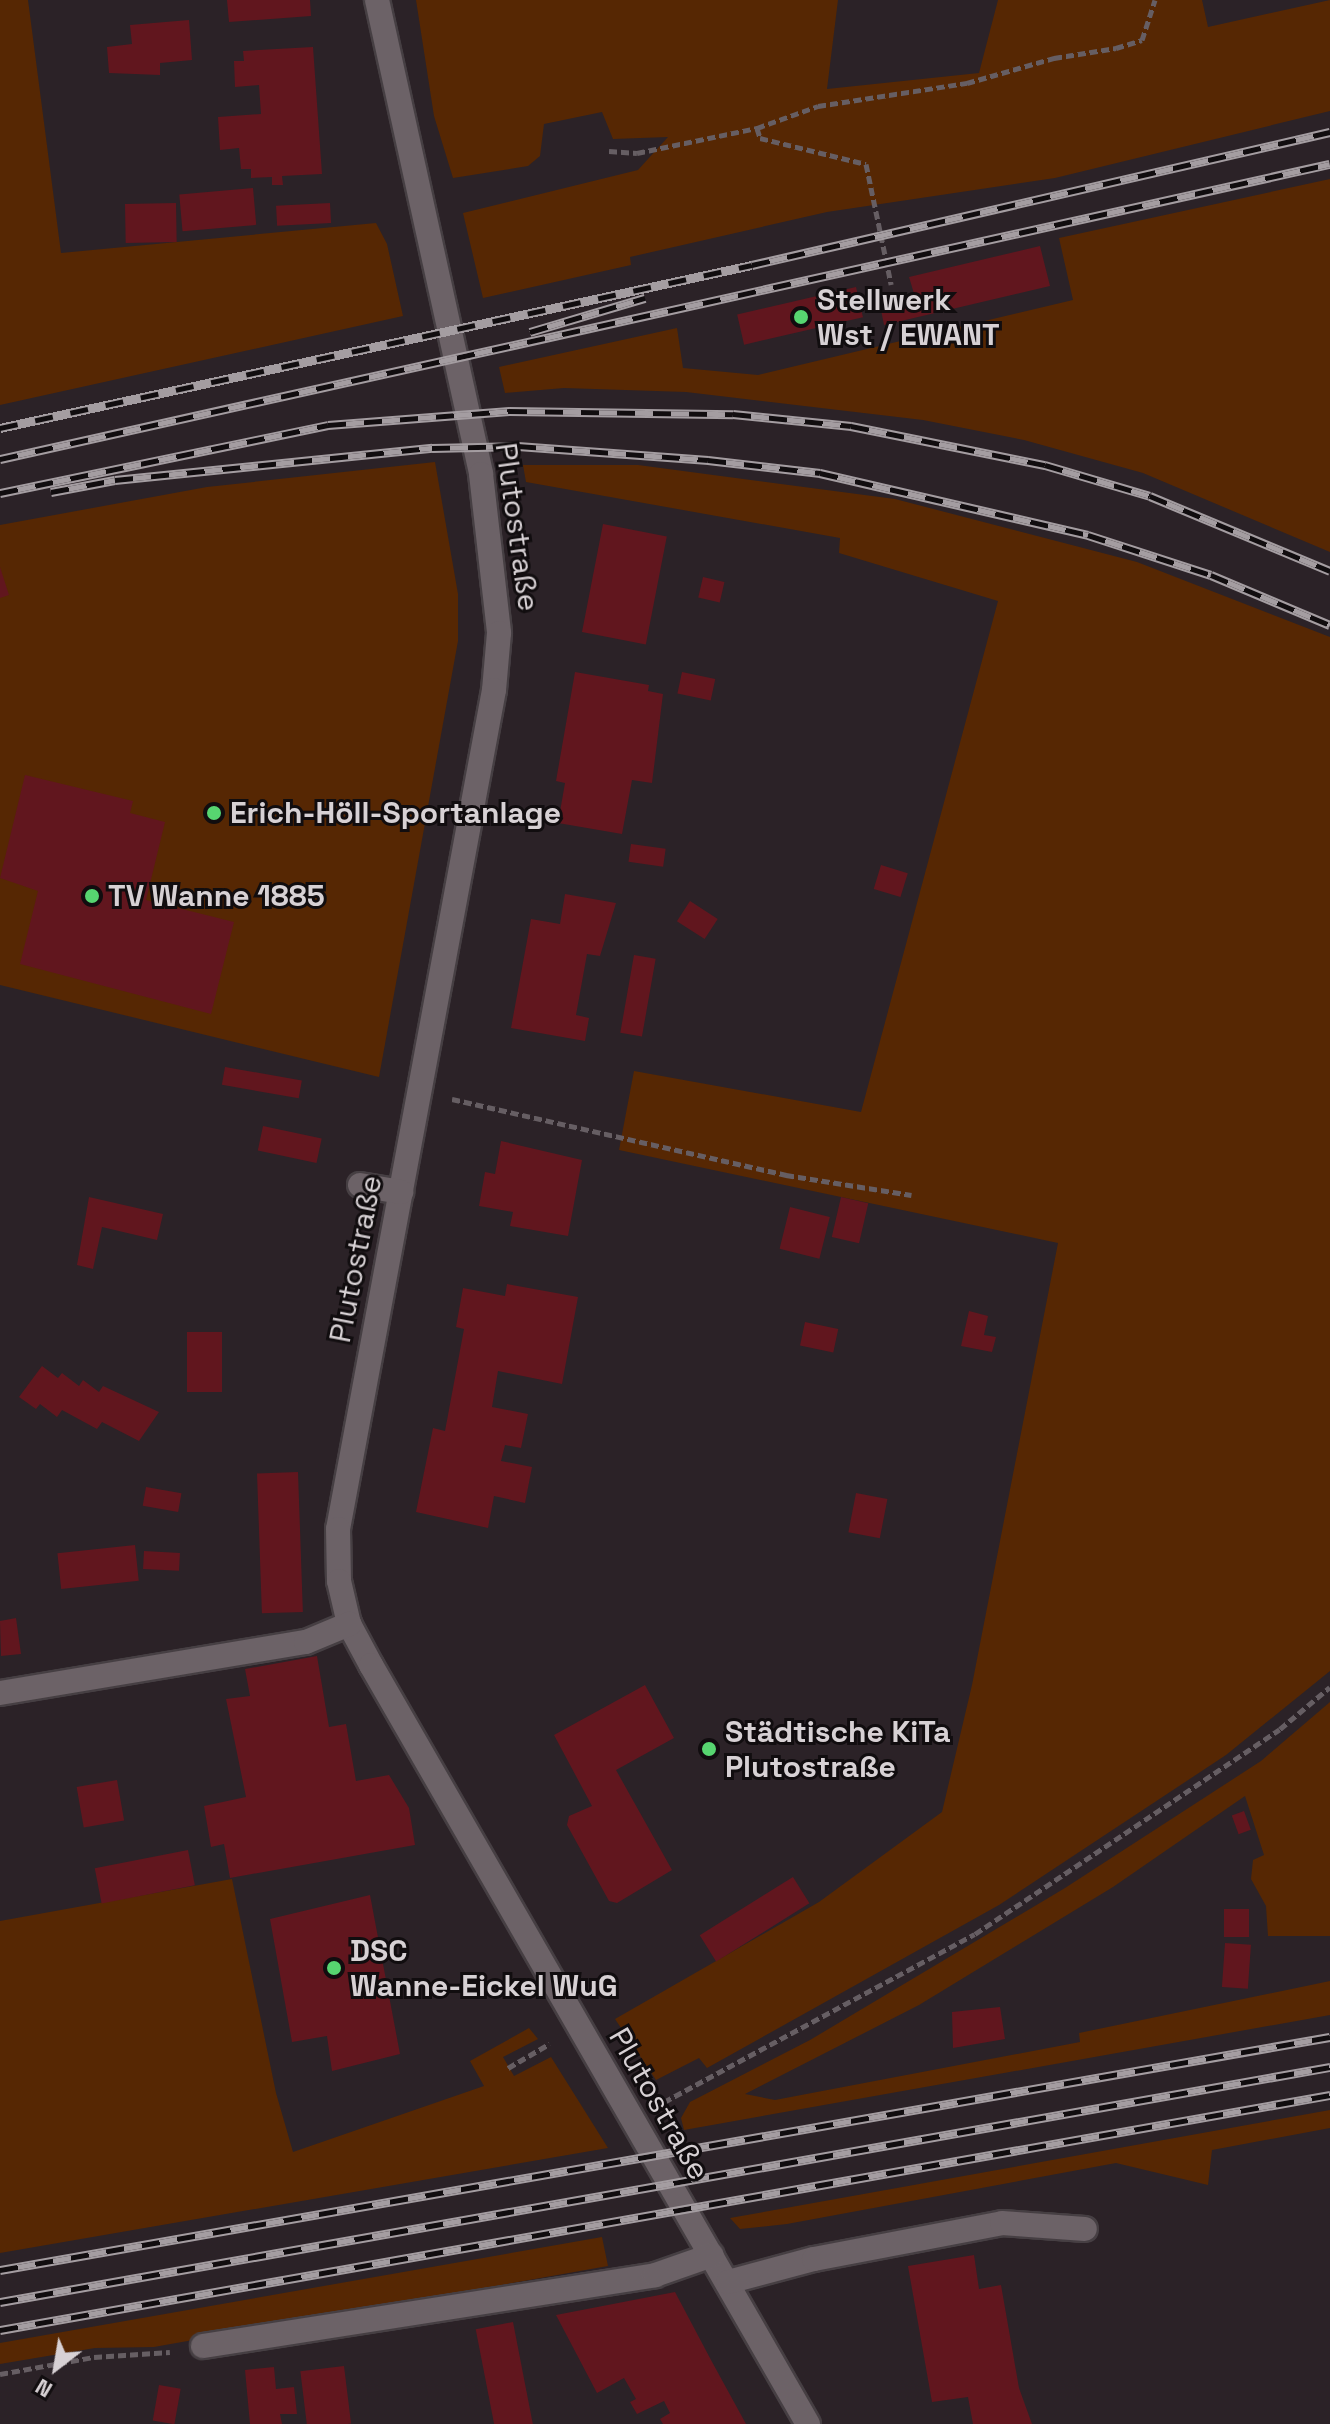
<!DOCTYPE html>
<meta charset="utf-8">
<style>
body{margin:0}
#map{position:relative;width:1330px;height:2424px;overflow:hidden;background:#2b2227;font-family:"Space Grotesk",sans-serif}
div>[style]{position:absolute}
.green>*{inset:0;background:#562703}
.building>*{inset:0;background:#61161e;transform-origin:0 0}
.path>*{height:5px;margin-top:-2.5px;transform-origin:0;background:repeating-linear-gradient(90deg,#665e63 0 8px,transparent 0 12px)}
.roads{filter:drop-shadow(2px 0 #463f43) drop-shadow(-2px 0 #463f43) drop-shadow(0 2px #463f43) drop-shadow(0 -2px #463f43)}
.minor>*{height:24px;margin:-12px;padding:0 12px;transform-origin:12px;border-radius:12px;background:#6c6267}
.rail>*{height:9px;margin-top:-4.5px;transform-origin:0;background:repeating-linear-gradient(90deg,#110d0f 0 18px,#a49da1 0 36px);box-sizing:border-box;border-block:2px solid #a49da1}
.dots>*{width:22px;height:22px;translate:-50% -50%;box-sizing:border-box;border:4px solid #110d0f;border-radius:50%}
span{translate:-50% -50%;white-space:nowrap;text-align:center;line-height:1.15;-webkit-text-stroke:6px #110d0f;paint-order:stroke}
.poi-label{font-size:30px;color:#d7d1d4;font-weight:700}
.left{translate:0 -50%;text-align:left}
.street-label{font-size:30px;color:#d7d1d4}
.north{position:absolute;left:16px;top:2328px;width:80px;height:80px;-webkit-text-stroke:6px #110d0f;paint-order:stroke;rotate:211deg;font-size:22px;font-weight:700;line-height:32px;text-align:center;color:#d7d1d4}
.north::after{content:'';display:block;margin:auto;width:28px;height:36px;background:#d7d1d4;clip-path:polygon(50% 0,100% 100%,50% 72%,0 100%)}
</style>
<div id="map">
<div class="green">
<i style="clip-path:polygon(0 0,28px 0,61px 253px,376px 223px,387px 244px,403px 316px,0 405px)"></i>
<i style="clip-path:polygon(416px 0,838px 0,827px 89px,979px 73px,998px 0,1202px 0,1208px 27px,1330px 0,1330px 111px,1055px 178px,827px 212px,630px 257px,631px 265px,483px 298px,463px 213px,638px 170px,668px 137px,613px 139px,602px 112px,544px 124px,540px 156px,528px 166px,453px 178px,434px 116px)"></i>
<i style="clip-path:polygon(1330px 179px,1330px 552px,1143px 473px,1024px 440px,923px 420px,686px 392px,564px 388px,505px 393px,499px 367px,677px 328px,683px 368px,758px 375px,1073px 300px,1059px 238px)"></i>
<i style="clip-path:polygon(435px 462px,458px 594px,458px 641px,379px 1077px,0 985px,0 525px,207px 487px)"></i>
<i style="clip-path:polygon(523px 465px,638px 465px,895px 499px,1137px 562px,1330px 637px,1330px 1671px,1226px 1755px,999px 1905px,707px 2068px,699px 2058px,656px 2080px,615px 2019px,819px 1902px,942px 1812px,972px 1685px,1058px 1243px,619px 1150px,634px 1071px,861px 1112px,998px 601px,839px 553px,840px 538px,526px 482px)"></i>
<i style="clip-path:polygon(1330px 1702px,1330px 1936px,1268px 1936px,1266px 1906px,1251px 1879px,1253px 1860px,1264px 1855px,1245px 1796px,1113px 1887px,919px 2005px,745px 2094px,775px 2100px,1080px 2042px,1079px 2033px,1330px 1981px,1330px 2015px,684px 2130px,681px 2118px,690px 2102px,810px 2040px,1065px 1888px,1261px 1761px)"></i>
<i style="clip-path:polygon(232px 1879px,276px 2093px,293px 2152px,484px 2086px,470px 2061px,529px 2028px,538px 2039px,503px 2057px,514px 2076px,551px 2057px,608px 2148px,0 2253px,0 1921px)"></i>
<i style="clip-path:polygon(1330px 2110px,1330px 2128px,1212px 2150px,1208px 2185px,1116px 2163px,787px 2224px,740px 2229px,730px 2218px)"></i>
<i style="clip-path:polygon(602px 2237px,608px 2266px,154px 2347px,95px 2348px,0 2364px,0 2343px)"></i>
</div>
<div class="building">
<i style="clip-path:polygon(227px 0,310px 0,311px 16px,229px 22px)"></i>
<i style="clip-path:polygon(189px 20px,192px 60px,160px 63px,160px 75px,109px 73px,107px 47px,132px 44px,130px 25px)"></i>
<i style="clip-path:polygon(313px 47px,322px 174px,282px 176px,283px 185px,272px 185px,272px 177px,251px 178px,251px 169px,241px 169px,239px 148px,220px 150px,218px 117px,261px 114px,259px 85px,235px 87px,234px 61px,244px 61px,243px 51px)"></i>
<i style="left:253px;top:188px;width:37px;height:74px;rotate:85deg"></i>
<i style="left:176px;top:203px;width:39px;height:51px;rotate:89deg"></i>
<i style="left:330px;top:203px;width:20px;height:54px;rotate:87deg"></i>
<i style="clip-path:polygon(1040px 246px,1050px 286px,884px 325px,880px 305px,915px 297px,909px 277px)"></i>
<i style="left:856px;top:287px;width:31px;height:122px;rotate:77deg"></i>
<i style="left:603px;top:524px;width:65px;height:110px;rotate:11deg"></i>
<i style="clip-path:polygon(0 567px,9px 595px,0 598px)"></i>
<i style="left:703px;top:577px;width:22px;height:21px;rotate:13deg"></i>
<i style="clip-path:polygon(575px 672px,649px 685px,648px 691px,663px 694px,652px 783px,632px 780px,622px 834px,558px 823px,565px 783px,556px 781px)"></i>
<i style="left:682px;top:672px;width:34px;height:22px;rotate:12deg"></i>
<i style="clip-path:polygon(25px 775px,133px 801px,130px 813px,165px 822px,146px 900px,234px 922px,211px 1014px,20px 964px,38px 891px,0 878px)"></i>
<i style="left:631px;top:844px;width:35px;height:18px;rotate:8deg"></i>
<i style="left:881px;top:865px;width:28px;height:25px;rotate:17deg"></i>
<i style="clip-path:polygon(565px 894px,616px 903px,600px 956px,587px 954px,576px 1015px,589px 1018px,585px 1041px,511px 1028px,531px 919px,560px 924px)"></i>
<i style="left:690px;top:901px;width:33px;height:24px;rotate:33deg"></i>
<i style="left:634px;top:955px;width:22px;height:79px;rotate:10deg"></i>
<i style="left:225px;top:1067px;width:78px;height:18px;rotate:10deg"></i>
<i style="left:263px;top:1126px;width:60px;height:25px;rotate:12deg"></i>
<i style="clip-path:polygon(501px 1141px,582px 1160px,568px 1236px,510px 1226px,513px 1212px,479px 1206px,485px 1172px,495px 1174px)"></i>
<i style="clip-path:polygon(89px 1197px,163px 1214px,157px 1240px,102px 1227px,93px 1269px,77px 1265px)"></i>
<i style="left:841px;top:1197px;width:28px;height:41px;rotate:13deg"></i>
<i style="left:790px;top:1207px;width:41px;height:43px;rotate:14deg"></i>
<i style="clip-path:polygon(507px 1284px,578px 1297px,562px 1384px,498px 1371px,492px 1407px,528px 1414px,521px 1448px,505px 1445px,501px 1461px,532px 1467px,525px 1503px,494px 1496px,488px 1528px,416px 1512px,433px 1428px,445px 1431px,464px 1329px,456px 1327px,463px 1288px,505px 1296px)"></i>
<i style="clip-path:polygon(969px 1311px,988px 1316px,984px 1335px,996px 1337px,992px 1352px,961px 1346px)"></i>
<i style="left:805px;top:1322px;width:34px;height:24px;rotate:12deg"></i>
<i style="left:187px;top:1332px;width:35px;height:60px"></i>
<i style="clip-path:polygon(42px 1366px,58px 1378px,62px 1373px,79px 1386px,83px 1380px,99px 1392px,103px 1386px,159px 1412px,139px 1441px,102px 1422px,97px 1429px,62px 1410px,57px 1417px,40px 1404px,36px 1409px,19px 1397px)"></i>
<i style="left:298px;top:1472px;width:140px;height:41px;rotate:88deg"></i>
<i style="left:146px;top:1487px;width:36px;height:19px;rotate:10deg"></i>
<i style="left:856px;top:1493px;width:32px;height:40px;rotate:11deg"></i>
<i style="left:135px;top:1545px;width:36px;height:78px;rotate:84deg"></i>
<i style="left:144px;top:1551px;width:36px;height:18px;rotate:3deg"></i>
<i style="clip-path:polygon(16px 1618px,21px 1654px,1px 1656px,0 1621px)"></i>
<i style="clip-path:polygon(317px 1656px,329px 1727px,346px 1724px,356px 1781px,389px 1775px,409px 1808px,415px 1845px,230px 1878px,224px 1844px,211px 1847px,204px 1806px,246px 1797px,226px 1699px,250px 1696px,245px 1669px)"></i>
<i style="clip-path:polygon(645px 1685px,674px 1738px,616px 1770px,672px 1870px,617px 1903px,609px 1901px,567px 1825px,569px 1816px,592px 1806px,554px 1735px)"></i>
<i style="left:117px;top:1780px;width:41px;height:41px;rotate:80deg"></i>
<i style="left:1244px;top:1811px;width:20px;height:13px;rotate:70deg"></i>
<i style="left:188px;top:1850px;width:36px;height:95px;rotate:79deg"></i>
<i style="left:793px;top:1877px;width:31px;height:110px;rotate:58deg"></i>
<i style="clip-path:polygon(370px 1895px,400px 2054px,332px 2071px,327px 2036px,292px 2042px,270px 1919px)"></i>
<i style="left:1224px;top:1909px;width:25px;height:28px"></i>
<i style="left:1225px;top:1943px;width:26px;height:44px;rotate:4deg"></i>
<i style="clip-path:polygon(1000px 2007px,1005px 2039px,953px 2048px,952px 2012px)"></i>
<i style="clip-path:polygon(974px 2255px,979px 2289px,1001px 2285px,1019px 2388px,1032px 2424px,973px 2424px,968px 2397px,932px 2402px,908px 2266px)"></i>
<i style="clip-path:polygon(675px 2292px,711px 2360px,746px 2424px,663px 2424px,660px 2419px,670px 2413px,664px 2401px,637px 2414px,630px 2402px,636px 2399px,624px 2378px,597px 2393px,556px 2315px)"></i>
<i style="left:513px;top:2322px;width:104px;height:38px;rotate:79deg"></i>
<i style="left:344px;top:2366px;width:58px;height:44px;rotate:83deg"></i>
<i style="clip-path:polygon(274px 2367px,276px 2389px,294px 2387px,297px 2414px,280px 2414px,282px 2424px,250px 2424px,245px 2370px)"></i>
<i style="left:159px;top:2385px;width:22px;height:36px;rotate:10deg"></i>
</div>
<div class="path">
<i style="left:757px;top:128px;width:10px;rotate:73deg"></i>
<i style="left:760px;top:138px;width:109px;rotate:13.8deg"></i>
<i style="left:866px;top:164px;width:123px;rotate:78.2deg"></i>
<i style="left:609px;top:151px;width:28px;rotate:4deg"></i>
<i style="left:637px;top:153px;width:123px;rotate:-11.8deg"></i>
<i style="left:757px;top:128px;width:65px;rotate:-19.8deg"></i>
<i style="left:818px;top:106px;width:151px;rotate:-8.8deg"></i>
<i style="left:967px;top:83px;width:91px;rotate:-16deg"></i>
<i style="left:1054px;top:58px;width:63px;rotate:-9.2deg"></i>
<i style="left:1116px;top:48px;width:27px;rotate:-17deg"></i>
<i style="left:1142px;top:40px;width:42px;rotate:-72deg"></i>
<i style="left:452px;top:1099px;width:343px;rotate:12.8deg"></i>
<i style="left:786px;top:1175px;width:127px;rotate:9.1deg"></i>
<i style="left:508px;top:2068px;width:48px;rotate:-30.3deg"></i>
<i style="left:664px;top:2102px;width:353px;rotate:-28.4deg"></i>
<i style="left:975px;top:1934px;width:367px;rotate:-33.9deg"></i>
<i style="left:1280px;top:1729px;width:65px;rotate:-40deg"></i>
<i style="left:0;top:2374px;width:96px;rotate:-10.3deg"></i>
<i style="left:94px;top:2357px;width:76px;rotate:-3.8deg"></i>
</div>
<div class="roads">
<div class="minor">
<i style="left:377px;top:0;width:485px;rotate:77.6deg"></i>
<i style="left:481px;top:474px;width:160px;rotate:83.5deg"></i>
<i style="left:499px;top:633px;width:57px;rotate:95deg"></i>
<i style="left:494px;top:690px;width:853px;rotate:100.53deg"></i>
<i style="left:338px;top:1529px;width:52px;rotate:88.9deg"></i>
<i style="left:339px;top:1581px;width:44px;rotate:76.9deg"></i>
<i style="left:349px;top:1624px;width:47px;rotate:61.8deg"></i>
<i style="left:371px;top:1665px;width:876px;rotate:60.07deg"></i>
<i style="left:360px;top:1185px;width:42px;rotate:9.7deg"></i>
<i style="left:0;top:1693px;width:310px;rotate:-9.5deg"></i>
<i style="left:306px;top:1642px;width:47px;rotate:-22.7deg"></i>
<i style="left:728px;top:2282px;width:89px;rotate:-15deg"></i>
<i style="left:814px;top:2259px;width:191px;rotate:-10.8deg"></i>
<i style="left:1002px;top:2223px;width:83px;rotate:4.1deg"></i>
<i style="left:203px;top:2346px;width:458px;rotate:-8.9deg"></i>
<i style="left:655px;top:2275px;width:60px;rotate:-19.3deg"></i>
</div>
</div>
<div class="rail">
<i style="left:530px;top:332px;width:120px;rotate:-16.5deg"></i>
<i style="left:0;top:428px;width:769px;rotate:-12.23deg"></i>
<i style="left:752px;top:265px;width:593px;rotate:-12.96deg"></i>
<i style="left:0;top:459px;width:1362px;rotate:-12.51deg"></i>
<i style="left:51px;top:492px;width:65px;rotate:-10.6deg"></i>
<i style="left:115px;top:480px;width:319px;rotate:-5.8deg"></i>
<i style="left:432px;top:448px;width:86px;rotate:-1.3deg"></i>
<i style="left:518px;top:446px;width:191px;rotate:4.2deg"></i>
<i style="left:708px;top:460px;width:113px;rotate:6.6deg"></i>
<i style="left:820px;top:473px;width:275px;rotate:13deg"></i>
<i style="left:1088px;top:535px;width:129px;rotate:18deg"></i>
<i style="left:1211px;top:575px;width:129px;rotate:22.8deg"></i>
<i style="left:0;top:493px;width:335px;rotate:-11.7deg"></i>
<i style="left:328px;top:425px;width:182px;rotate:-4.4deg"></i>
<i style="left:509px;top:411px;width:224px;rotate:0.8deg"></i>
<i style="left:733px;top:414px;width:119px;rotate:5.8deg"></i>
<i style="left:851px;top:426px;width:198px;rotate:11.4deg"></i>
<i style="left:1045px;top:465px;width:109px;rotate:16.4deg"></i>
<i style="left:1150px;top:496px;width:195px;rotate:22.6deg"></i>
<i style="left:0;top:2270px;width:1350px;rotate:-9.94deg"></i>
<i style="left:0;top:2302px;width:1351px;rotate:-10.02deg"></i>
<i style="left:0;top:2330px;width:1351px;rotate:-10.02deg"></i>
</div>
<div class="dots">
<i style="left:801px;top:317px;background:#57d570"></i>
<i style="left:214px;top:813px;background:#57d570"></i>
<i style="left:92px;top:896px;background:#57d570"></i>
<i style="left:709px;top:1749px;background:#57d570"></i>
<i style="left:334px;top:1968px;background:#57d570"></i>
</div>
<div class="poi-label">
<span class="left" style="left:817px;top:317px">Stellwerk<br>Wst / EWANT</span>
<span class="left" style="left:230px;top:813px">Erich-Höll-Sportanlage</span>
<span class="left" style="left:108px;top:896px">TV Wanne 1885</span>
<span class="left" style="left:725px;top:1749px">Städtische KiTa<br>Plutostraße</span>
<span class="left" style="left:350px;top:1968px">DSC<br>Wanne-Eickel WuG</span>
</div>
<div class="street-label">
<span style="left:517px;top:527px;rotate:82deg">Plutostraße</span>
<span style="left:356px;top:1259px;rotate:-79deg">Plutostraße</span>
<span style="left:659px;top:2104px;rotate:60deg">Plutostraße</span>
</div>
<div class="north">N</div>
</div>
